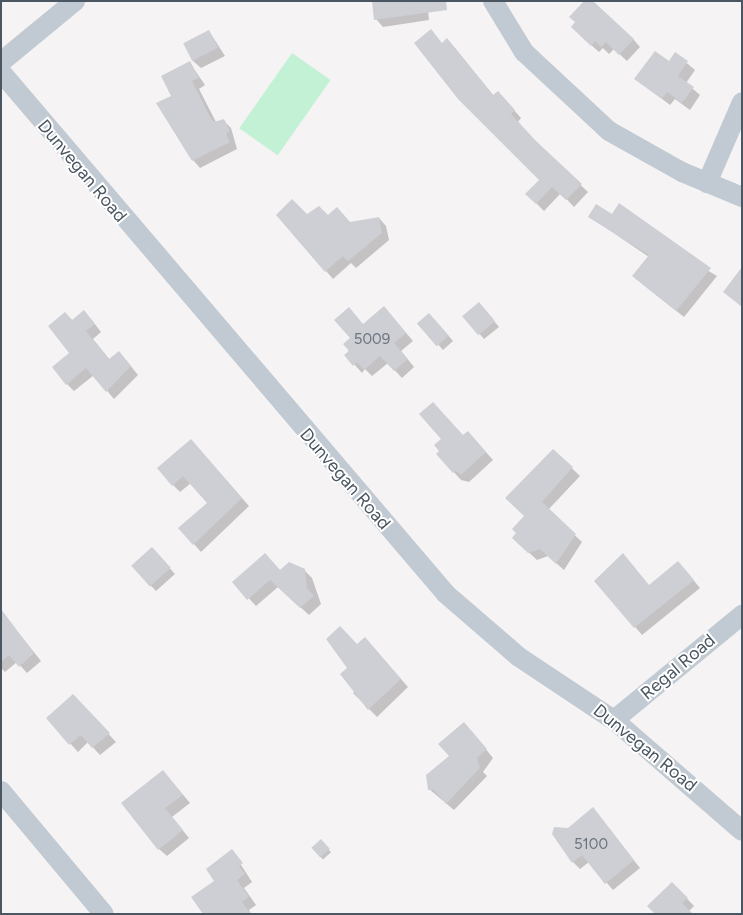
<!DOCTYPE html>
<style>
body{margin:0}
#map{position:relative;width:743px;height:915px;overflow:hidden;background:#f5f3f3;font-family:Figtree,sans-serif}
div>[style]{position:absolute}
.green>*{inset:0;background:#c3f1d5;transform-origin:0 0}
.shadow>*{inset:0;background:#0003;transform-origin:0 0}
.building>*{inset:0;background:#cdcfd5;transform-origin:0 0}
.minor>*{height:20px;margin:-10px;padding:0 10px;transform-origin:10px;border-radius:10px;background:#c1cad2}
span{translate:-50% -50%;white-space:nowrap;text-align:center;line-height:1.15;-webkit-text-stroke:4px #fff;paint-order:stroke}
.number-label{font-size:15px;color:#6b747e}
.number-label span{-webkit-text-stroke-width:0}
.street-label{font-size:18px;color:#4a5661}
.frame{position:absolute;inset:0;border:2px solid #4a5661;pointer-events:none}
</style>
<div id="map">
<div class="green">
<i style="left:292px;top:53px;width:47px;height:92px;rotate:35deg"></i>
</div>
<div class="shadow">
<i style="clip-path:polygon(427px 1px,429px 20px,383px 27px,376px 19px)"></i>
<i style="clip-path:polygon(209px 31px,225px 56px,201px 68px,193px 61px)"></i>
<i style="clip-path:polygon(580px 35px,633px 39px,640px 47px,627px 61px,614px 49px,609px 54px,603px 48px,599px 52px)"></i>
<i style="clip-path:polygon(442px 44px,454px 47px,494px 96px,505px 100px,521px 118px,518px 122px,540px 147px,588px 192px,574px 207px,561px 193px,544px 211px,527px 194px,541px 180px)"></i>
<i style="clip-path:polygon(676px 54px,695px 70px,686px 83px,700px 95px,690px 110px,675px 99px,670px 105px,636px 79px,669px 63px)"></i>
<i style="clip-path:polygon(190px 63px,205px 85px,199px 89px,216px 122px,224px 121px,231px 128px,237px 149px,200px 168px,193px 160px,173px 97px)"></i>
<i style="clip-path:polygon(278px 215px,328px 217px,350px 223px,379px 218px,386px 226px,389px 240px,356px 268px,351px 263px,333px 279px)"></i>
<i style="clip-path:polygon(613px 215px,717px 276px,684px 317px,641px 283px,649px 257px,590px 217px)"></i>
<i style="clip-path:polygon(483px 308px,499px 327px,484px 339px,464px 316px)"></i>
<i style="clip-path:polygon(65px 313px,73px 321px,91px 319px,101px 332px,93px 339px,110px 360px,126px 360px,138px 375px,114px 399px,94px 375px,74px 391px,67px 384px,71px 353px)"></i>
<i style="clip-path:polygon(391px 315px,413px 341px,401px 351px,414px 367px,402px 378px,388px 363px,372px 376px,365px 369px,362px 373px,346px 355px,364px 325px)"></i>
<i style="clip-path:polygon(434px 319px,453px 341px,443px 350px,419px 323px)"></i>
<i style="clip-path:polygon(463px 437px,475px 440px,493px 460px,469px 482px,461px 480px,438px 454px)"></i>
<i style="clip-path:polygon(191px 440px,249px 506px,201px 552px,180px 528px,209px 504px,191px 483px,180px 492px,173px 485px)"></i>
<i style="clip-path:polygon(553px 450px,580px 476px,548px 510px,582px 542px,564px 570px,548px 556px,537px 560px,521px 545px,526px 516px)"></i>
<i style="clip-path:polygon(156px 553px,175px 574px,156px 591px,132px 566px)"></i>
<i style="clip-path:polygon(304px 570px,312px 578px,321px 604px,309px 615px,278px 587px,256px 606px,234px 582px)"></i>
<i style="clip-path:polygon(685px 570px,700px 588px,642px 635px,596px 581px,649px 586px)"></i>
<i style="clip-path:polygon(1px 611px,41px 661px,27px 673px,17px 662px,5px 672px,1px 668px)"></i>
<i style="clip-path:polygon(372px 646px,408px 687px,377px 717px,353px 693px,357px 689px,348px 668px)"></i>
<i style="clip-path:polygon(73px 696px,116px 742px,100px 755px,88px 742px,78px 752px,47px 718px)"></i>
<i style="clip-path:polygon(471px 731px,493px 758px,483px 772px,487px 776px,454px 810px,429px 789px)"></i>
<i style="clip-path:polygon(163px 771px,190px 803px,172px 817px,189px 838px,167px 856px,159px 849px)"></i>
<i style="clip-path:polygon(593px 809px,640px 868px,613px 890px,589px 862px,580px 869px,573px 862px,569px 829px)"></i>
<i style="left:321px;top:841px;width:15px;height:11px;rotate:48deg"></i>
<i style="clip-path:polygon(232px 851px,252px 882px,244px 888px,256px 905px,249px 910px,251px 914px,206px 914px,216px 881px)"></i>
<i style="clip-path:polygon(672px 883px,694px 906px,689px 911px,655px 914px)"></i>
</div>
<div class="building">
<i style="clip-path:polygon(372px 1px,446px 1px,447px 10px,374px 20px)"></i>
<i style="clip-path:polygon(584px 1px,593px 1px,634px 39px,619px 55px,606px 42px,601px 47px,595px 41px,591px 46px,571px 27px,575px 22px,569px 17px)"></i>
<i style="clip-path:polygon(431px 29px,442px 43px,447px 38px,493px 95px,498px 91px,515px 110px,511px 114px,536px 141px,582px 184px,566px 200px,552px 187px,536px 204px,525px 194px,539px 180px,458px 99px,414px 43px)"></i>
<i style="left:209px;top:30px;width:20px;height:29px;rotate:63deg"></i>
<i style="clip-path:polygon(655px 51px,669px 61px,675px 52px,688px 61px,678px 76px,694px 87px,682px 103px,667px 92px,662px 99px,634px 79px)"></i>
<i style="clip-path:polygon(190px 61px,199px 78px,192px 81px,210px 117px,214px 122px,224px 119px,230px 131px,226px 134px,230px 142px,192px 161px,156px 103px,171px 96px,161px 76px)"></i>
<i style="clip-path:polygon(292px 199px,307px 214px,319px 206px,328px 215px,337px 207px,350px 222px,379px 217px,382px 233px,348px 261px,343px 256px,325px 272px,276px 215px)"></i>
<i style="clip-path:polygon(619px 203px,711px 268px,676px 311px,632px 276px,649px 255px,588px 217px,596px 204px,612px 214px)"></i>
<i style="clip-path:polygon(742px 267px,742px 307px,723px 292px)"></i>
<i style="left:479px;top:302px;width:25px;height:22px;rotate:50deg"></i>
<i style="clip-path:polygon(384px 306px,406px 333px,394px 343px,408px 359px,394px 371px,380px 356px,364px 370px,357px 362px,353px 366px,344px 355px,349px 351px,343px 344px,350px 338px,334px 320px,349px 307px,363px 324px)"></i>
<i style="clip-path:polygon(84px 310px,95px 324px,86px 331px,109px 359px,119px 351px,131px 366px,106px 392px,86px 368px,66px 385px,52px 367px,69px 353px,48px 326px,65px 312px,72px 320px)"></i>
<i style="left:429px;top:313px;width:30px;height:16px;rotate:49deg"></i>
<i style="clip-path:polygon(433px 402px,463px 435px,468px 431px,486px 452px,461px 475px,456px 471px,453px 473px,436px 454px,439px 451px,434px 445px,441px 439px,419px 414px)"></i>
<i style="clip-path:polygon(191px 439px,242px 498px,193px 545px,178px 528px,207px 503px,183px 476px,172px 486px,157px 468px)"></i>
<i style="clip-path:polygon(553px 449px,573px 467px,542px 502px,576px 534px,556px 564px,540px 549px,528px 553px,512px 538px,516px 533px,512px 529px,524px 516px,505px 498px)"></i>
<i style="left:152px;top:547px;width:28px;height:28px;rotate:48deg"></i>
<i style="clip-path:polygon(265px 553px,280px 570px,289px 562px,305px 569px,307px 588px,314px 596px,300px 608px,270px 580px,247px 600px,232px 582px)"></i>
<i style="clip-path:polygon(623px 553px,649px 585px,678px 561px,694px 580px,634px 628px,594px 581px)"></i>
<i style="clip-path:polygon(1px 609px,34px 653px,19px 667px,9px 655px,1px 662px)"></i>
<i style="clip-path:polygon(340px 626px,357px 644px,365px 637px,401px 679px,368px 710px,340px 674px,347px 668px,326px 639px)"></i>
<i style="clip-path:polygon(73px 694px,110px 733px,92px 748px,81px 735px,69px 745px,46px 718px)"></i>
<i style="clip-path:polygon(464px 722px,487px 749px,477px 758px,480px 768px,446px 804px,434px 790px,428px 790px,426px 775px,449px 756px,438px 744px)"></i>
<i style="clip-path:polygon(163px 770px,183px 795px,165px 808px,183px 830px,158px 850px,121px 803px)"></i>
<i style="clip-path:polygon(593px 807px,634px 860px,605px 884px,582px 855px,572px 863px,552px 834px,554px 827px,568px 828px)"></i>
<i style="left:321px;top:839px;width:13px;height:13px;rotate:48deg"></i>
<i style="clip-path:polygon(232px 849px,243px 863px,239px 866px,245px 874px,237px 880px,249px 897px,242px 902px,251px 914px,203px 914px,191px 897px,214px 881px,206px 869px)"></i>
<i style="clip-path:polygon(672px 882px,688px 898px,682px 903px,693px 914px,655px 914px,647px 906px)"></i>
</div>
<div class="minor">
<i style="left:493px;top:1px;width:60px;rotate:58.7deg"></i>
<i style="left:524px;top:52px;width:116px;rotate:42.9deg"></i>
<i style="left:609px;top:131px;width:84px;rotate:29.3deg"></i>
<i style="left:682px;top:172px;width:65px;rotate:22.6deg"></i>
<i style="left:1px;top:62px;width:96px;rotate:-39.5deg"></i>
<i style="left:1px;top:72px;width:686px;rotate:49.55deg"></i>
<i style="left:446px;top:594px;width:96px;rotate:40.8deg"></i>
<i style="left:519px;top:657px;width:114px;rotate:33.6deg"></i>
<i style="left:614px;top:720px;width:169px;rotate:40.9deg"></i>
<i style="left:707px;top:183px;width:88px;rotate:-66.6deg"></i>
<i style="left:614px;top:720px;width:166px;rotate:-39.4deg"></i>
<i style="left:1px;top:791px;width:160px;rotate:50.1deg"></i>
</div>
<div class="number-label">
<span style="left:372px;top:340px">5009</span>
<span style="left:591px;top:845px">5100</span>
</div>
<div class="street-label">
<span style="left:82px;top:171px;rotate:50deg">Dunvegan Road</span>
<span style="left:345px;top:479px;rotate:49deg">Dunvegan Road</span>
<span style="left:678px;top:667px;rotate:-40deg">Regal Road</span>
<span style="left:645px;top:748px;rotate:39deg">Dunvegan Road</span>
</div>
<div class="frame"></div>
</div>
